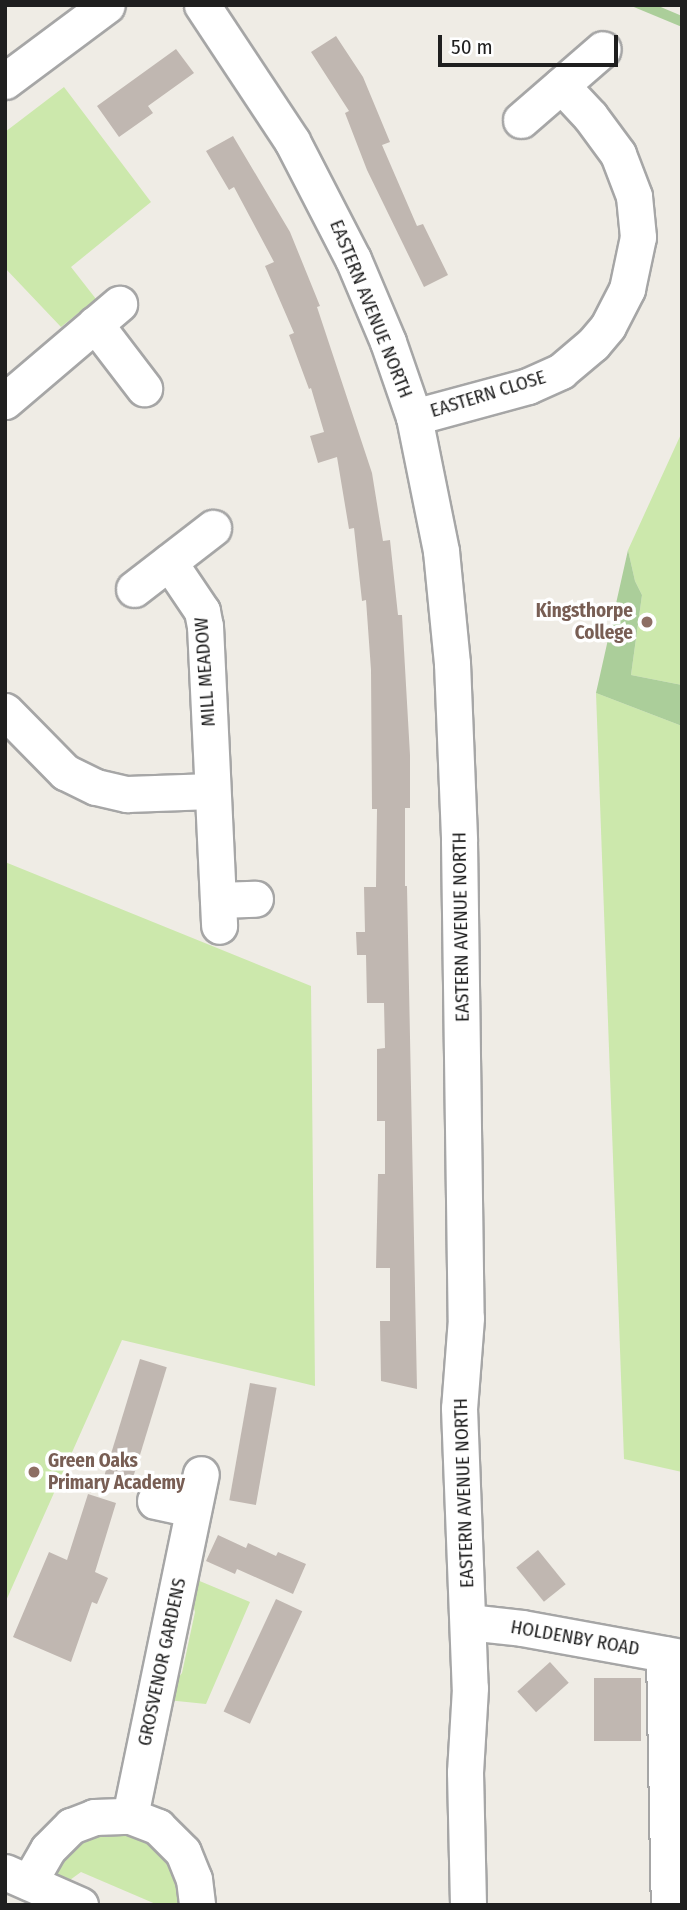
<!DOCTYPE html>
<style>
body{margin:0}
#map{position:relative;width:687px;height:1910px;overflow:hidden;background:#efece5;font-family:"Fira Sans Condensed",sans-serif}
div>[style]{position:absolute}
.grass>*{inset:0;background:#cce8ac}
.forest>*{inset:0;background:#abce9a}
.building>*{inset:0;background:#c0b7b1;transform-origin:0 0}
.roads{filter:drop-shadow(2px 0 #a6a6a6) drop-shadow(-2px 0 #a6a6a6) drop-shadow(0 2px #a6a6a6) drop-shadow(0 -2px #a6a6a6)}
.minor>*{height:35px;margin:-17.5px;padding:0 17.5px;transform-origin:17.5px;border-radius:17.5px;background:#fff}
.dots>*{width:19px;height:19px;translate:-50% -50%;box-sizing:border-box;border:4px solid #fff;border-radius:50%}
span{translate:-50% -50%;white-space:nowrap;text-align:center;line-height:1.15;-webkit-text-stroke:7px #fff;paint-order:stroke}
.street-label{font-size:19px;color:#1f1f1f}
.education-label{font-size:19px;color:#785e54;font-weight:700}
.right{translate:-100% -50%;text-align:right}
.left{translate:0 -50%;text-align:left}
.frame{position:absolute;inset:0;border:7px solid #1f1f1f;pointer-events:none}
.scale{position:absolute;left:438px;top:35px;width:180px;height:32px;box-sizing:border-box;border:4px solid #1f1f1f;border-top:0;padding-left:9px;font-size:21px;line-height:24px;white-space:nowrap;color:#1f1f1f;-webkit-text-stroke:5px #fff;paint-order:stroke}
</style>
<div id="map">
<div class="grass">
<i style="clip-path:polygon(64px 87px,151px 202px,71px 267px,96px 299px,61px 327px,5px 268px,5px 132px)"></i>
<i style="clip-path:polygon(682px 432px,682px 685px,631px 675px,642px 595px,635px 581px,628px 550px)"></i>
<i style="clip-path:polygon(596px 693px,682px 726px,682px 1472px,624px 1459px)"></i>
<i style="clip-path:polygon(5px 862px,311px 986px,315px 1386px,122px 1340px,5px 1603px)"></i>
<i style="clip-path:polygon(190px 1577px,250px 1602px,206px 1704px,167px 1700px,170px 1688px,182px 1673px,195px 1612px,189px 1588px)"></i>
<i style="clip-path:polygon(133px 1829px,170px 1855px,184px 1905px,158px 1905px,81px 1872px,63px 1885px,59px 1882px,55px 1869px,59px 1855px,89px 1833px)"></i>
</div>
<div class="forest">
<i style="clip-path:polygon(629px 5px,656px 5px,682px 16px,682px 27px)"></i>
<i style="clip-path:polygon(628px 550px,635px 581px,642px 595px,631px 675px,682px 685px,682px 726px,596px 693px)"></i>
</div>
<div class="building">
<i style="clip-path:polygon(336px 36px,363px 77px,390px 142px,382px 145px,417px 226px,423px 224px,448px 275px,424px 287px,367px 170px,345px 113px,349px 111px,311px 52px)"></i>
<i style="clip-path:polygon(176px 49px,194px 73px,148px 106px,153px 113px,119px 137px,97px 106px)"></i>
<i style="clip-path:polygon(233px 136px,290px 232px,320px 306px,317px 307px,372px 473px,383px 541px,390px 540px,398px 615px,402px 615px,410px 755px,410px 808px,405px 808px,405px 886px,407px 886px,417px 1389px,381px 1381px,380px 1321px,390px 1321px,390px 1268px,376px 1268px,378px 1174px,385px 1174px,385px 1121px,377px 1121px,377px 1049px,385px 1048px,384px 1003px,367px 1003px,366px 955px,357px 955px,356px 932px,365px 932px,364px 887px,376px 887px,377px 809px,372px 809px,371px 670px,366px 600px,362px 601px,354px 528px,349px 529px,337px 457px,318px 463px,310px 436px,324px 432px,311px 388px,309px 389px,289px 335px,294px 333px,265px 266px,274px 262px,234px 187px,229px 190px,206px 151px)"></i>
<i style="left:140px;top:1359px;width:28px;height:121px;rotate:17deg"></i>
<i style="left:250px;top:1383px;width:27px;height:119px;rotate:10deg"></i>
<i style="clip-path:polygon(88px 1494px,116px 1503px,95px 1572px,108px 1578px,97px 1604px,92px 1602px,71px 1662px,13px 1637px,49px 1552px,67px 1560px)"></i>
<i style="clip-path:polygon(218px 1535px,246px 1548px,248px 1543px,276px 1556px,278px 1552px,306px 1564px,293px 1594px,237px 1569px,235px 1574px,206px 1561px)"></i>
<i style="left:538px;top:1550px;width:44px;height:28px;rotate:51deg"></i>
<i style="left:276px;top:1599px;width:29px;height:124px;rotate:25deg"></i>
<i style="left:550px;top:1662px;width:28px;height:44px;rotate:48deg"></i>
<i style="left:641px;top:1678px;width:63px;height:47px;rotate:90deg"></i>
</div>
<div class="roads">
<div class="minor">
<i style="left:202px;top:5px;width:163px;rotate:56.5deg"></i>
<i style="left:292px;top:141px;width:133px;rotate:62.7deg"></i>
<i style="left:353px;top:259px;width:90px;rotate:67.1deg"></i>
<i style="left:388px;top:342px;width:79px;rotate:70.9deg"></i>
<i style="left:414px;top:417px;width:137px;rotate:78.6deg"></i>
<i style="left:441px;top:551px;width:113px;rotate:84.4deg"></i>
<i style="left:452px;top:663px;width:178px;rotate:87.7deg"></i>
<i style="left:459px;top:841px;width:477px;rotate:89.2deg"></i>
<i style="left:466px;top:1318px;width:90px;rotate:94.4deg"></i>
<i style="left:459px;top:1408px;width:280px;rotate:87.8deg"></i>
<i style="left:470px;top:1688px;width:84px;rotate:93.4deg"></i>
<i style="left:465px;top:1772px;width:133px;rotate:88.7deg"></i>
<i style="left:5px;top:81px;width:127px;rotate:-36.7deg"></i>
<i style="left:521px;top:120px;width:108px;rotate:-40.9deg"></i>
<i style="left:95px;top:324px;width:81px;rotate:52.6deg"></i>
<i style="left:5px;top:401px;width:150px;rotate:-40.4deg"></i>
<i style="left:414px;top:417px;width:118px;rotate:-15.2deg"></i>
<i style="left:528px;top:386px;width:36px;rotate:-24deg"></i>
<i style="left:561px;top:371px;width:42px;rotate:-40.2deg"></i>
<i style="left:593px;top:344px;width:23px;rotate:-50deg"></i>
<i style="left:608px;top:326px;width:42px;rotate:-62.8deg"></i>
<i style="left:627px;top:289px;width:53px;rotate:-78.1deg"></i>
<i style="left:638px;top:237px;width:41px;rotate:-95.6deg"></i>
<i style="left:634px;top:196px;width:45px;rotate:-110.9deg"></i>
<i style="left:618px;top:154px;width:47px;rotate:-126.4deg"></i>
<i style="left:590px;top:116px;width:42px;rotate:-133.1deg"></i>
<i style="left:169px;top:562px;width:59px;rotate:56deg"></i>
<i style="left:202px;top:611px;width:15px;rotate:79deg"></i>
<i style="left:205px;top:626px;width:300px;rotate:87.3deg"></i>
<i style="left:134px;top:589px;width:100px;rotate:-37.7deg"></i>
<i style="left:5px;top:711px;width:86px;rotate:45.5deg"></i>
<i style="left:65px;top:772px;width:34px;rotate:26deg"></i>
<i style="left:96px;top:787px;width:32px;rotate:13deg"></i>
<i style="left:127px;top:794px;width:85px;rotate:-2deg"></i>
<i style="left:218px;top:900px;width:37px;rotate:-2deg"></i>
<i style="left:155px;top:1501px;width:39px;rotate:12deg"></i>
<i style="left:468px;top:1622px;width:54px;rotate:6.3deg"></i>
<i style="left:522px;top:1628px;width:163px;rotate:10.3deg"></i>
<i style="left:664px;top:1654px;width:251px;rotate:88.9deg"></i>
<i style="left:130px;top:1816px;width:349px;rotate:-78.3deg"></i>
<i style="left:5px;top:1872px;width:82px;rotate:23.7deg"></i>
<i style="left:29px;top:1882px;width:38px;rotate:-60deg"></i>
<i style="left:48px;top:1849px;width:33px;rotate:-45deg"></i>
<i style="left:71px;top:1826px;width:25px;rotate:-21deg"></i>
<i style="left:94px;top:1817px;width:36px;rotate:-2deg"></i>
<i style="left:130px;top:1816px;width:30px;rotate:21deg"></i>
<i style="left:158px;top:1827px;width:35px;rotate:45deg"></i>
<i style="left:183px;top:1852px;width:29px;rotate:68deg"></i>
<i style="left:194px;top:1879px;width:26px;rotate:83deg"></i>
</div>
</div>
<div class="dots">
<i style="left:647px;top:622px;background:#8d6e63"></i>
<i style="left:34px;top:1472px;background:#8d6e63"></i>
</div>
<div class="street-label">
<span style="left:371px;top:309px;rotate:68deg">EASTERN AVENUE NORTH</span>
<span style="left:488px;top:394px;rotate:-17deg">EASTERN CLOSE</span>
<span style="left:205px;top:672px;rotate:-94deg">MILL MEADOW</span>
<span style="left:461px;top:927px;rotate:-91deg">EASTERN AVENUE NORTH</span>
<span style="left:464px;top:1493px;rotate:-92deg">EASTERN AVENUE NORTH</span>
<span style="left:575px;top:1638px;rotate:10deg">HOLDENBY ROAD</span>
<span style="left:162px;top:1662px;rotate:-78deg">GROSVENOR GARDENS</span>
</div>
<div class="education-label">
<span class="right" style="left:633px;top:622px">Kingsthorpe<br>College</span>
<span class="left" style="left:48px;top:1472px">Green Oaks<br>Primary Academy</span>
</div>
<div class="frame"></div>
<div class="scale">50 m</div>
</div>
